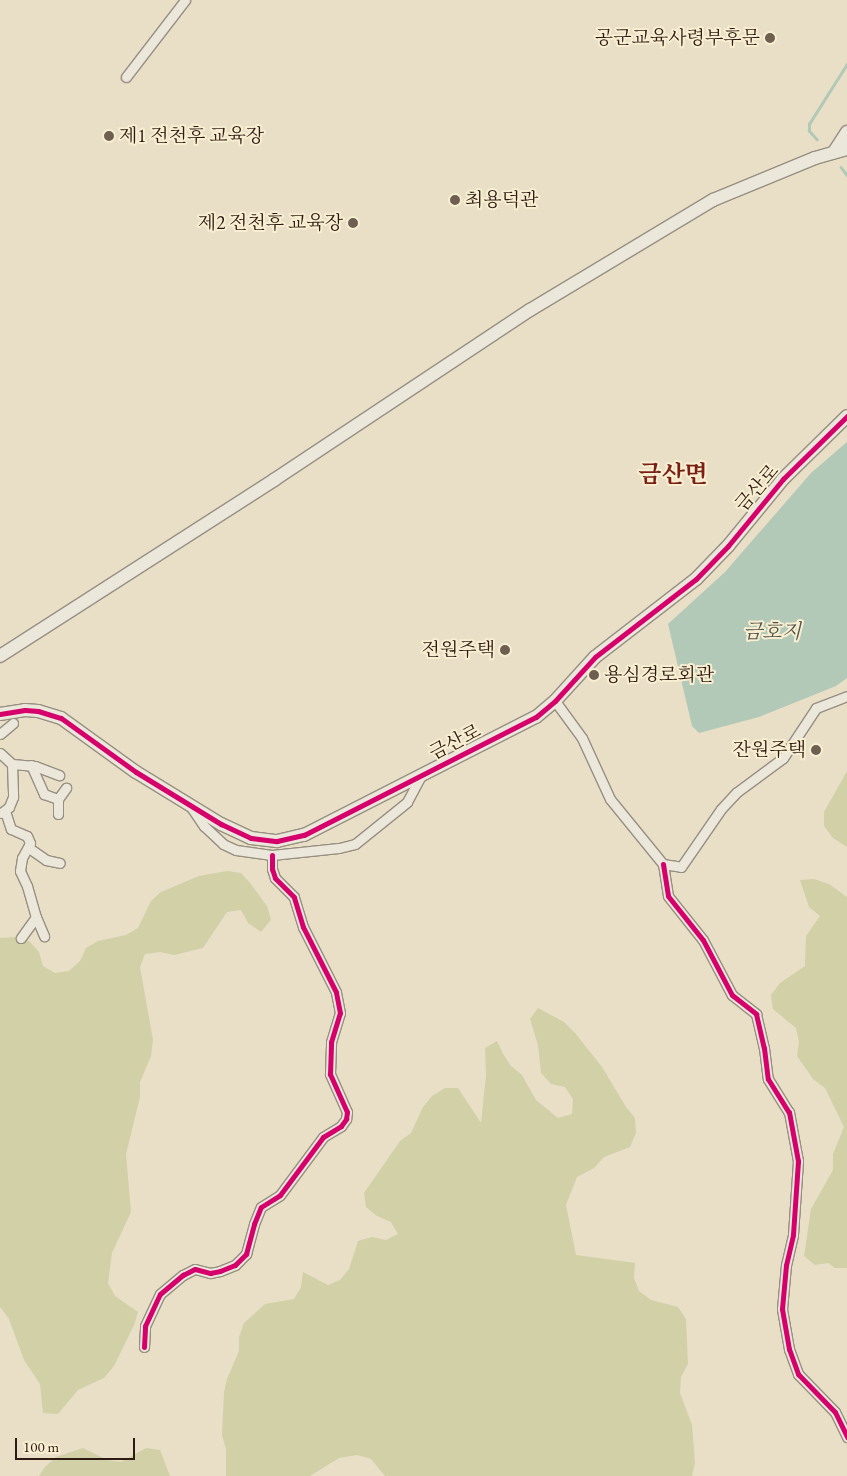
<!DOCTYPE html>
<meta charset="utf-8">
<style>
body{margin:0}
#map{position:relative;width:847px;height:1476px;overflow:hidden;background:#e8dfc6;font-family:"EB Garamond","Noto Serif KR",serif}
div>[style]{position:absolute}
.green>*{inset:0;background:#d1d0a7}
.water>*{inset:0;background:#b3c9b7}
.stream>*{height:2.5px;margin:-1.25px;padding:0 1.25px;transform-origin:1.25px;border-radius:1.25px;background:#b3c9b7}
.roads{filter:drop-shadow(1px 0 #978f81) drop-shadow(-1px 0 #978f81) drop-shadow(0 1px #978f81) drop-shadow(0 -1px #978f81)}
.street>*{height:9px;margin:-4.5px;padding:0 4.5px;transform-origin:4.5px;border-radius:4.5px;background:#ebe7da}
.secondary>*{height:12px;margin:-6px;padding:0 6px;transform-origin:6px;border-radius:6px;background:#ebe7da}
.cycleway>*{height:5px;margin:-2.5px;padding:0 2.5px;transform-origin:2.5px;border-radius:2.5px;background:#d6006c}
.dots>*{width:14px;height:14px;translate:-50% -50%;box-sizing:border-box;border:2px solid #f8efd2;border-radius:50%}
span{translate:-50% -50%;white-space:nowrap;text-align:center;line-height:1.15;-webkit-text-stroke:4px #f8efd2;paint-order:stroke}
.poi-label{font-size:19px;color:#2e1a12}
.right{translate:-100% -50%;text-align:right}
.left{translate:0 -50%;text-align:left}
.street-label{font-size:19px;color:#2e1a12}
.water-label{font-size:20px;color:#54544a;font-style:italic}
.district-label{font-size:24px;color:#7a1f14;font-weight:700}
.scale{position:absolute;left:15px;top:1438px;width:120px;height:22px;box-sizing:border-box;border:2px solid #2e1a12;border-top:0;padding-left:6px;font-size:15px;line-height:18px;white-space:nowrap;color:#2e1a12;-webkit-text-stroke:4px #f8efd2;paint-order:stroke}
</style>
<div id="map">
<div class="green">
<i style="clip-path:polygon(847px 771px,847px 847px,833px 838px,824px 826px,824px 812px)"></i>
<i style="clip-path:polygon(227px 871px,241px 873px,250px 883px,267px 906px,271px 920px,261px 932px,248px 923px,241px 910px,227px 912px,203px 948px,174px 955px,160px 952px,145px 954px,140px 967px,153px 1040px,151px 1056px,140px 1082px,140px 1097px,126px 1154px,131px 1212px,112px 1253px,108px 1283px,115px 1296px,138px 1312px,134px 1325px,114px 1366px,104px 1378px,78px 1390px,58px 1414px,43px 1413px,40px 1384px,24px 1360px,9px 1319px,0 1307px,0 938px,16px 937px,29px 941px,39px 952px,43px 966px,55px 973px,69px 971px,80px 961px,86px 948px,98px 941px,126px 935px,138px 928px,151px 901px,161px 892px,199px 876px)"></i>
<i style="clip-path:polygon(814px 879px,829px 884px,847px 897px,847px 1268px,835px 1268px,828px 1263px,815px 1265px,804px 1256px,811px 1209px,833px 1170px,833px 1154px,844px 1127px,825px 1088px,813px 1079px,797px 1056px,799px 1042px,796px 1028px,773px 1009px,771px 995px,780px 983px,805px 966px,806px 936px,820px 916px,809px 907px,800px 880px)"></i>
<i style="clip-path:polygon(538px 1008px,564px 1022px,575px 1033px,602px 1067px,626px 1107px,635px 1118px,636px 1133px,630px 1147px,604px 1157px,594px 1168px,577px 1177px,566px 1205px,576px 1255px,635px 1263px,634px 1278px,639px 1291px,651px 1300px,678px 1307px,686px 1319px,688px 1364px,681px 1377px,680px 1393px,692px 1425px,695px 1463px,692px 1476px,385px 1476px,371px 1459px,357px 1455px,339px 1458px,310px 1476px,226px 1476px,226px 1449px,222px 1435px,224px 1392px,227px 1379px,239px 1351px,239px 1337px,244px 1323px,265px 1304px,294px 1299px,301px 1287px,303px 1272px,328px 1285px,340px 1280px,349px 1269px,358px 1241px,372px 1237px,386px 1240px,398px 1234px,391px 1222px,377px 1216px,366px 1207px,364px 1193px,400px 1141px,411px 1133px,423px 1107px,432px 1096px,445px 1088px,458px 1088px,481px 1123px,486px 1076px,485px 1048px,497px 1041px,503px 1054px,511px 1066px,522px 1075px,536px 1100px,558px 1118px,572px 1114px,573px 1099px,565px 1087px,551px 1084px,541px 1073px,538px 1045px,530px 1019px)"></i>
<i style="clip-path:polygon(83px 1448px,107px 1460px,121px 1462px,146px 1448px,160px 1450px,170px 1476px,39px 1476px,45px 1467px,56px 1457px)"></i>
</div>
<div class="water">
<i style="clip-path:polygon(847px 442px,847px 678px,836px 686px,759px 717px,699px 733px,692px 726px,668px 624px,725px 572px,811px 473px)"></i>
</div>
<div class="stream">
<i style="left:817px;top:140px;width:12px;rotate:-132deg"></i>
<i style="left:809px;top:131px;width:7px;rotate:-90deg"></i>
<i style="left:809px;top:124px;width:71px;rotate:-57.7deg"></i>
<i style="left:841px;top:167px;width:10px;rotate:53deg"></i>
</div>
<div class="roads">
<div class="street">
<i style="left:126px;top:77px;width:97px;rotate:-52.5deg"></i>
<i style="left:555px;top:701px;width:46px;rotate:53.9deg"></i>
<i style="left:582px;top:738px;width:67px;rotate:65.3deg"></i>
<i style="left:610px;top:799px;width:84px;rotate:50.8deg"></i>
<i style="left:663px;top:864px;width:18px;rotate:9deg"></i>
<i style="left:681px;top:867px;width:70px;rotate:-55.4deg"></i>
<i style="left:721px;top:809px;width:23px;rotate:-47deg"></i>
<i style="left:737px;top:792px;width:57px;rotate:-36.5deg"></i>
<i style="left:783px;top:758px;width:60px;rotate:-56.6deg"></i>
<i style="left:816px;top:708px;width:33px;rotate:-21deg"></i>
<i style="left:0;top:734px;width:17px;rotate:-40deg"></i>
<i style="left:0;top:753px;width:16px;rotate:43deg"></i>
<i style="left:12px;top:764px;width:33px;rotate:88deg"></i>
<i style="left:13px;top:797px;width:11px;rotate:112deg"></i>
<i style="left:9px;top:807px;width:10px;rotate:143deg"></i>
<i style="left:12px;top:764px;width:23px;rotate:5deg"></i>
<i style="left:35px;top:766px;width:26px;rotate:21deg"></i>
<i style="left:31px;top:765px;width:32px;rotate:66deg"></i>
<i style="left:44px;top:794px;width:15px;rotate:20deg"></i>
<i style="left:58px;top:799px;width:14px;rotate:-54deg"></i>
<i style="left:58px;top:799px;width:15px;rotate:90deg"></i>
<i style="left:191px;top:807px;width:23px;rotate:56deg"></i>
<i style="left:204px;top:826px;width:26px;rotate:43deg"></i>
<i style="left:223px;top:844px;width:14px;rotate:25deg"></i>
<i style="left:236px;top:850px;width:36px;rotate:8deg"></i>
<i style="left:272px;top:855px;width:67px;rotate:-6deg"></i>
<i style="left:339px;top:848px;width:16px;rotate:-14deg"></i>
<i style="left:355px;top:844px;width:67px;rotate:-38.9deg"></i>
<i style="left:407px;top:802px;width:30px;rotate:-62deg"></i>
<i style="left:5px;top:811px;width:19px;rotate:72deg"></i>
<i style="left:11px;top:829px;width:17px;rotate:24deg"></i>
<i style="left:27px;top:836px;width:8px;rotate:67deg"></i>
<i style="left:30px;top:843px;width:17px;rotate:118deg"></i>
<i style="left:22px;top:858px;width:13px;rotate:99deg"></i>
<i style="left:20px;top:871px;width:17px;rotate:65deg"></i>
<i style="left:27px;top:886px;width:32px;rotate:74deg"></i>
<i style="left:36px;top:917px;width:26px;rotate:126deg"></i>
<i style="left:29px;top:848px;width:21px;rotate:35deg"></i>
<i style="left:46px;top:860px;width:14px;rotate:12deg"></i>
<i style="left:663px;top:864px;width:32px;rotate:81deg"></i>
<i style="left:668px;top:896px;width:56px;rotate:51.5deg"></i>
<i style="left:703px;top:940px;width:62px;rotate:62.2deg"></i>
<i style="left:732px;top:995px;width:31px;rotate:38deg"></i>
<i style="left:756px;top:1014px;width:35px;rotate:77deg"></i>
<i style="left:764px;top:1048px;width:31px;rotate:83deg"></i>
<i style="left:768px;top:1079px;width:39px;rotate:58deg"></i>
<i style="left:789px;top:1112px;width:50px;rotate:79.6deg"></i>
<i style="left:798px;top:1161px;width:74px;rotate:93.9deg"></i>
<i style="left:793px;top:1235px;width:31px;rotate:103deg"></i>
<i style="left:786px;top:1265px;width:44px;rotate:95.2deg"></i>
<i style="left:782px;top:1309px;width:41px;rotate:80.1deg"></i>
<i style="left:789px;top:1349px;width:27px;rotate:70deg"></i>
<i style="left:798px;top:1374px;width:53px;rotate:45.8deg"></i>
<i style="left:835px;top:1412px;width:28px;rotate:64deg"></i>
<i style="left:36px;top:917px;width:21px;rotate:67deg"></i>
<i style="left:144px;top:1347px;width:21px;rotate:-87deg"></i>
<i style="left:145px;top:1326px;width:35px;rotate:-65deg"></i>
<i style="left:160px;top:1294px;width:30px;rotate:-40deg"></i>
<i style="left:183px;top:1275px;width:13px;rotate:-27deg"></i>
<i style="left:195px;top:1269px;width:16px;rotate:15deg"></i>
<i style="left:210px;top:1273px;width:10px;rotate:-11deg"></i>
<i style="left:220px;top:1271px;width:16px;rotate:-22deg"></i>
<i style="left:235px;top:1265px;width:16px;rotate:-45deg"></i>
<i style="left:246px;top:1254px;width:31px;rotate:-75deg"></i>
<i style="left:254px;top:1224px;width:18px;rotate:-68deg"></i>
<i style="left:261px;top:1207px;width:22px;rotate:-32deg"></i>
<i style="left:280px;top:1195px;width:72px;rotate:-53.4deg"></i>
<i style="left:323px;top:1137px;width:21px;rotate:-31deg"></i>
<i style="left:341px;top:1126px;width:9px;rotate:-54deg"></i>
<i style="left:346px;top:1119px;width:7px;rotate:-82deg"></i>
<i style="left:347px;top:1112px;width:42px;rotate:-114.1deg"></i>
<i style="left:330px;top:1074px;width:32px;rotate:-88deg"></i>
<i style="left:331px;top:1042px;width:30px;rotate:-73deg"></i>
<i style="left:340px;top:1013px;width:21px;rotate:-101deg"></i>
<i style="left:336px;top:992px;width:73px;rotate:-116.9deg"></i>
<i style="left:303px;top:927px;width:31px;rotate:-107deg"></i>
<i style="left:294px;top:897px;width:27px;rotate:-135deg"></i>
<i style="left:275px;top:878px;width:9px;rotate:-108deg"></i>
<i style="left:272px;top:869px;width:14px;rotate:-90deg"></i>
</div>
<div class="secondary">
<i style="left:834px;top:152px;width:24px;rotate:-57deg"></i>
<i style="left:0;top:656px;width:326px;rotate:-32.7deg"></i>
<i style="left:274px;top:480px;width:307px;rotate:-33.6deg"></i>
<i style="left:530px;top:310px;width:214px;rotate:-31deg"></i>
<i style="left:713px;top:200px;width:110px;rotate:-22.4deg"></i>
<i style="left:815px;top:158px;width:33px;rotate:-16deg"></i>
<i style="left:0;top:714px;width:25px;rotate:-9deg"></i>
<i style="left:25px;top:710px;width:13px;rotate:4deg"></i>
<i style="left:38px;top:711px;width:24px;rotate:17deg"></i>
<i style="left:61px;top:718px;width:92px;rotate:35.8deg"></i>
<i style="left:136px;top:772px;width:100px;rotate:31.5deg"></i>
<i style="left:221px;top:824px;width:33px;rotate:25deg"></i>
<i style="left:251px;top:838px;width:26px;rotate:7deg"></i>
<i style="left:277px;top:841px;width:28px;rotate:-13deg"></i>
<i style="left:304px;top:835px;width:260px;rotate:-27deg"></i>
<i style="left:536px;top:717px;width:25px;rotate:-40deg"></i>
<i style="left:555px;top:701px;width:59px;rotate:-47.7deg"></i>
<i style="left:595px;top:657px;width:128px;rotate:-37.7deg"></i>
<i style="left:696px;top:579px;width:46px;rotate:-45.9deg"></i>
<i style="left:728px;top:546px;width:87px;rotate:-50.6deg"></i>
<i style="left:783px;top:479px;width:90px;rotate:-44.5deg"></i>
</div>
</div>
<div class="cycleway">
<i style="left:0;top:714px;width:25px;rotate:-9deg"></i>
<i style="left:25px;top:710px;width:13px;rotate:4deg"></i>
<i style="left:38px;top:711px;width:24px;rotate:17deg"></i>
<i style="left:61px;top:718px;width:92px;rotate:35.8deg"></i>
<i style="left:136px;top:772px;width:100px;rotate:31.5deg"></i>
<i style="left:221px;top:824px;width:33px;rotate:25deg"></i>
<i style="left:251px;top:838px;width:26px;rotate:7deg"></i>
<i style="left:277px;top:841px;width:28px;rotate:-13deg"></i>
<i style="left:304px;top:835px;width:260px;rotate:-27deg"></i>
<i style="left:536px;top:717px;width:25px;rotate:-40deg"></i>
<i style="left:555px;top:701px;width:59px;rotate:-47.7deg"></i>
<i style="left:595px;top:657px;width:128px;rotate:-37.7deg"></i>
<i style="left:696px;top:579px;width:46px;rotate:-45.9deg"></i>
<i style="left:728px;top:546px;width:87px;rotate:-50.6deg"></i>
<i style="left:783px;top:479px;width:90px;rotate:-44.5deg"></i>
<i style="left:663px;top:864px;width:32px;rotate:81deg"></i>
<i style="left:668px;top:896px;width:56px;rotate:51.5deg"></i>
<i style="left:703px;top:940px;width:62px;rotate:62.2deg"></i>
<i style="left:732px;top:995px;width:31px;rotate:38deg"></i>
<i style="left:756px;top:1014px;width:35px;rotate:77deg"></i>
<i style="left:764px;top:1048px;width:31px;rotate:83deg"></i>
<i style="left:768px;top:1079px;width:39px;rotate:58deg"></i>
<i style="left:789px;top:1112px;width:50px;rotate:79.6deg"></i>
<i style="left:798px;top:1161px;width:74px;rotate:93.9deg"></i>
<i style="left:793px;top:1235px;width:31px;rotate:103deg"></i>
<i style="left:786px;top:1265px;width:44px;rotate:95.2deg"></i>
<i style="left:782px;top:1309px;width:41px;rotate:80.1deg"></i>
<i style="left:789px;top:1349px;width:27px;rotate:70deg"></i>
<i style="left:798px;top:1374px;width:53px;rotate:45.8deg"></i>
<i style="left:835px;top:1412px;width:28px;rotate:64deg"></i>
<i style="left:144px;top:1347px;width:21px;rotate:-87deg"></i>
<i style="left:145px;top:1326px;width:35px;rotate:-65deg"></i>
<i style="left:160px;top:1294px;width:30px;rotate:-40deg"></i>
<i style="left:183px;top:1275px;width:13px;rotate:-27deg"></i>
<i style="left:195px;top:1269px;width:16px;rotate:15deg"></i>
<i style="left:210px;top:1273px;width:10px;rotate:-11deg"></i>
<i style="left:220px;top:1271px;width:16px;rotate:-22deg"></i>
<i style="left:235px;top:1265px;width:16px;rotate:-45deg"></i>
<i style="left:246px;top:1254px;width:31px;rotate:-75deg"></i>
<i style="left:254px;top:1224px;width:18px;rotate:-68deg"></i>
<i style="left:261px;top:1207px;width:22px;rotate:-32deg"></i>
<i style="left:280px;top:1195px;width:72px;rotate:-53.4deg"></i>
<i style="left:323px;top:1137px;width:21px;rotate:-31deg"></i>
<i style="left:341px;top:1126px;width:9px;rotate:-54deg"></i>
<i style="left:346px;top:1119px;width:7px;rotate:-82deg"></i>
<i style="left:347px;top:1112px;width:42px;rotate:-114.1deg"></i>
<i style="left:330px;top:1074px;width:32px;rotate:-88deg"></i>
<i style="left:331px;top:1042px;width:30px;rotate:-73deg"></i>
<i style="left:340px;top:1013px;width:21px;rotate:-101deg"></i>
<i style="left:336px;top:992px;width:73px;rotate:-116.9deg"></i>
<i style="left:303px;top:927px;width:31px;rotate:-107deg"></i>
<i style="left:294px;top:897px;width:27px;rotate:-135deg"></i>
<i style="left:275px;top:878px;width:9px;rotate:-108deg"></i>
<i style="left:272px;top:869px;width:14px;rotate:-90deg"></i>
</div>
<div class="dots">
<i style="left:770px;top:38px;background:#6f5f51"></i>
<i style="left:109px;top:136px;background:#6f5f51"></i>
<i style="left:455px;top:200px;background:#6f5f51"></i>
<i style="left:353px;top:223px;background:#6f5f51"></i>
<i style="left:505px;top:650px;background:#6f5f51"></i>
<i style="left:594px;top:675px;background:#6f5f51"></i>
<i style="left:816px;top:750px;background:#6f5f51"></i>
</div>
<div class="poi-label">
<span class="right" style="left:760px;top:38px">공군교육사령부후문</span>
<span class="left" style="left:119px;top:136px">제1 전천후 교육장</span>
<span class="left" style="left:465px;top:200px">최용덕관</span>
<span class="right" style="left:343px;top:223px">제2 전천후 교육장</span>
<span class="right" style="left:495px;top:650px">전원주택</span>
<span class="left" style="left:604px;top:675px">용심경로회관</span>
<span class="right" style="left:806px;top:750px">잔원주택</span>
</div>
<div class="street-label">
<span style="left:757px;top:488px;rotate:-49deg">금산로</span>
<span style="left:455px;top:742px;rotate:-27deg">금산로</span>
</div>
<div class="water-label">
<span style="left:772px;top:631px">금호지</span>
</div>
<div class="district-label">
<span style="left:673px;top:474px">금산면</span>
</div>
<div class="scale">100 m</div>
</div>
